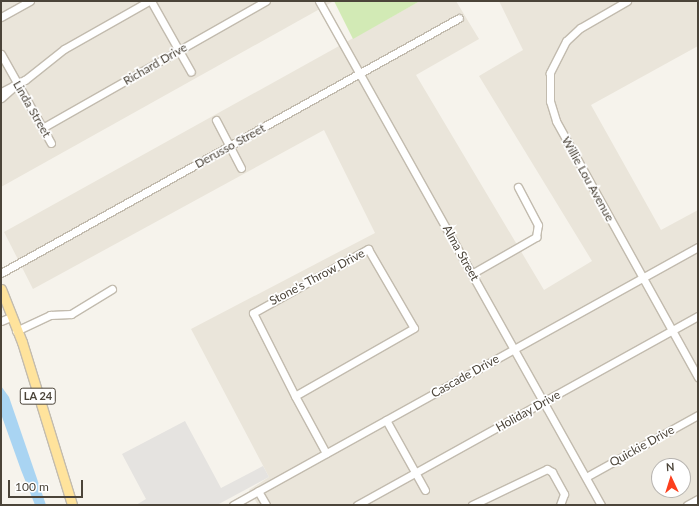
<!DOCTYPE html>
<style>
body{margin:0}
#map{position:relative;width:699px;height:506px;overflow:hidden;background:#f6f3ec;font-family:Lato,sans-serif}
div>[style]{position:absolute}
.residential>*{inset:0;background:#eae5da}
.green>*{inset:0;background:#d2eab5}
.parking>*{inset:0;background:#e5e3e0}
.water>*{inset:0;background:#a9d4f2}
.roads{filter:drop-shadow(1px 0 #c2bbae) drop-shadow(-1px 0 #c2bbae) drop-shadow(0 1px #c2bbae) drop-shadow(0 -1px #c2bbae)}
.minor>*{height:7px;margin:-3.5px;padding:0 3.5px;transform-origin:3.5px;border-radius:3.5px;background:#fff}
.major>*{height:9px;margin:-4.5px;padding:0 4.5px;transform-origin:4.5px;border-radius:4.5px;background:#ffe39c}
span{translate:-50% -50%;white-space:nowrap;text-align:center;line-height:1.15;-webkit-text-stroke:3.5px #fff;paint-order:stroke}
.shield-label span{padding:1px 3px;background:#fff;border:1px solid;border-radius:3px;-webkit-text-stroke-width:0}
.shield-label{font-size:11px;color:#4b4439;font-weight:700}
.street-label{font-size:12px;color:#4b4439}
.frame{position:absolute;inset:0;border:2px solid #4b4439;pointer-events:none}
.north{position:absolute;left:651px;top:458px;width:40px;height:40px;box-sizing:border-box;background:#fff;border:1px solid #b7b4b0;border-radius:50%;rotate:356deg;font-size:11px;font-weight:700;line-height:16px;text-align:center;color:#4b4439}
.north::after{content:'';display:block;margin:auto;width:14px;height:18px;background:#fc3f1d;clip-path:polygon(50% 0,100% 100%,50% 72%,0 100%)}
.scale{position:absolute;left:8px;top:480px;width:75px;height:18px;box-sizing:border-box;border:2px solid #4b4439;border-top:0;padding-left:5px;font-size:12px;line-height:14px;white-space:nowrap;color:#4b4439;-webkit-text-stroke:3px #fff;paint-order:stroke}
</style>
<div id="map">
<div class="residential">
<i style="clip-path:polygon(1px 1px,334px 1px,1px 187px)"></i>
<i style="clip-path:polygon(evenodd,420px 1px,456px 1px,479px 39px,416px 75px,544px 290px,592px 261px,479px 76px,523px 50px,499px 1px,698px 1px,698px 46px,591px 105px,661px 230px,698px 210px,698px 505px,258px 505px,249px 490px,269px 477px,191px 329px,375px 233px,324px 130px,33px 289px,4px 232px,420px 1px,659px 466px,683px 466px,683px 490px,659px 490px,659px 466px)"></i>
</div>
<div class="green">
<i style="clip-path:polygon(334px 1px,420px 1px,353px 39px)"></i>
</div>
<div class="parking">
<i style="clip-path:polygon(185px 421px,221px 488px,263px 466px,269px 477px,217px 505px,136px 505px,146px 499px,122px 454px)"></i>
</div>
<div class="water">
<i style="clip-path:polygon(1px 386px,9px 397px,46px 505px,35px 505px,21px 470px,1px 414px)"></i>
</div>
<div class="roads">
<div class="minor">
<i style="left:151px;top:1px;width:81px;rotate:60.6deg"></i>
<i style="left:319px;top:1px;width:578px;rotate:60.77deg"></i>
<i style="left:627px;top:1px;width:54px;rotate:150.1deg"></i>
<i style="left:580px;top:28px;width:19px;rotate:137deg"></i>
<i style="left:566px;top:41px;width:36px;rotate:117deg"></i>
<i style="left:550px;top:73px;width:28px;rotate:90deg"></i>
<i style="left:550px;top:101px;width:21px;rotate:73deg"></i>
<i style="left:556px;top:121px;width:293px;rotate:61deg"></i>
<i style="left:1px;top:17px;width:33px;rotate:-29deg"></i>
<i style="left:1px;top:54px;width:102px;rotate:60.7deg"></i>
<i style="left:1px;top:92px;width:27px;rotate:-27deg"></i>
<i style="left:25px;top:80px;width:50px;rotate:-38.5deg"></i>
<i style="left:64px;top:49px;width:98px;rotate:-29.5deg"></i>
<i style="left:1px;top:98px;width:18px;rotate:-41deg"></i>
<i style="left:216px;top:120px;width:54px;rotate:62.5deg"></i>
<i style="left:44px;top:127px;width:255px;rotate:-29.6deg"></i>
<i style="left:368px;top:249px;width:91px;rotate:59.8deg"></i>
<i style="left:414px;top:328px;width:137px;rotate:150.3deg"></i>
<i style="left:295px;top:396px;width:93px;rotate:-116.8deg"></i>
<i style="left:253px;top:313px;width:132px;rotate:-29.1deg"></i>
<i style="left:1px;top:273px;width:524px;rotate:-29.11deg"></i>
<i style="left:473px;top:273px;width:73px;rotate:-29.7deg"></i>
<i style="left:536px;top:237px;width:12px;rotate:-81deg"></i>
<i style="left:538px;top:225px;width:43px;rotate:-117.8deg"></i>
<i style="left:1px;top:321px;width:11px;rotate:-22deg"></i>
<i style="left:16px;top:331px;width:38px;rotate:-25deg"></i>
<i style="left:50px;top:315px;width:21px;rotate:-3deg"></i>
<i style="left:71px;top:314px;width:48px;rotate:-31.4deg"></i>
<i style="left:295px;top:396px;width:65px;rotate:61.5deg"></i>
<i style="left:386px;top:420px;width:80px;rotate:60.9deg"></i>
<i style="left:586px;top:477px;width:128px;rotate:-29deg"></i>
<i style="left:258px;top:491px;width:16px;rotate:60deg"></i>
<i style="left:233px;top:505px;width:532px;rotate:-29.02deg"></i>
<i style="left:357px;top:505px;width:390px;rotate:-29deg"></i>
<i style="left:472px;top:505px;width:83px;rotate:-25.6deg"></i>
<i style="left:547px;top:469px;width:6px;rotate:31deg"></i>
<i style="left:552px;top:472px;width:25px;rotate:61deg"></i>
<i style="left:564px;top:494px;width:12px;rotate:110deg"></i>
<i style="left:687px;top:505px;width:13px;rotate:-29deg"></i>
</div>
<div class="major">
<i style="left:1px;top:289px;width:57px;rotate:68.4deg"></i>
<i style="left:22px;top:342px;width:170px;rotate:72.9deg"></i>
</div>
</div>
<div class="shield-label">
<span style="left:38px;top:396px">LA 24</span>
</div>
<div class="street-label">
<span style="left:155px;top:64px;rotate:-30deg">Richard Drive</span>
<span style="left:32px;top:109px;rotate:60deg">Linda Street</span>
<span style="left:230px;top:146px;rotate:-29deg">Derusso Street</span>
<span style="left:588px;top:179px;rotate:61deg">Willie Lou Avenue</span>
<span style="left:461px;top:253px;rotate:61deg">Alma Street</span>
<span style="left:317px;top:277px;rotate:-28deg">Stone's Throw Drive</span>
<span style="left:465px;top:376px;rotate:-29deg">Cascade Drive</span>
<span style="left:528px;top:411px;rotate:-29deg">Holiday Drive</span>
<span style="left:642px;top:446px;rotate:-29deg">Quickie Drive</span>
</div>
<div class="frame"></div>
<div class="north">N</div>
<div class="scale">100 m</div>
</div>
